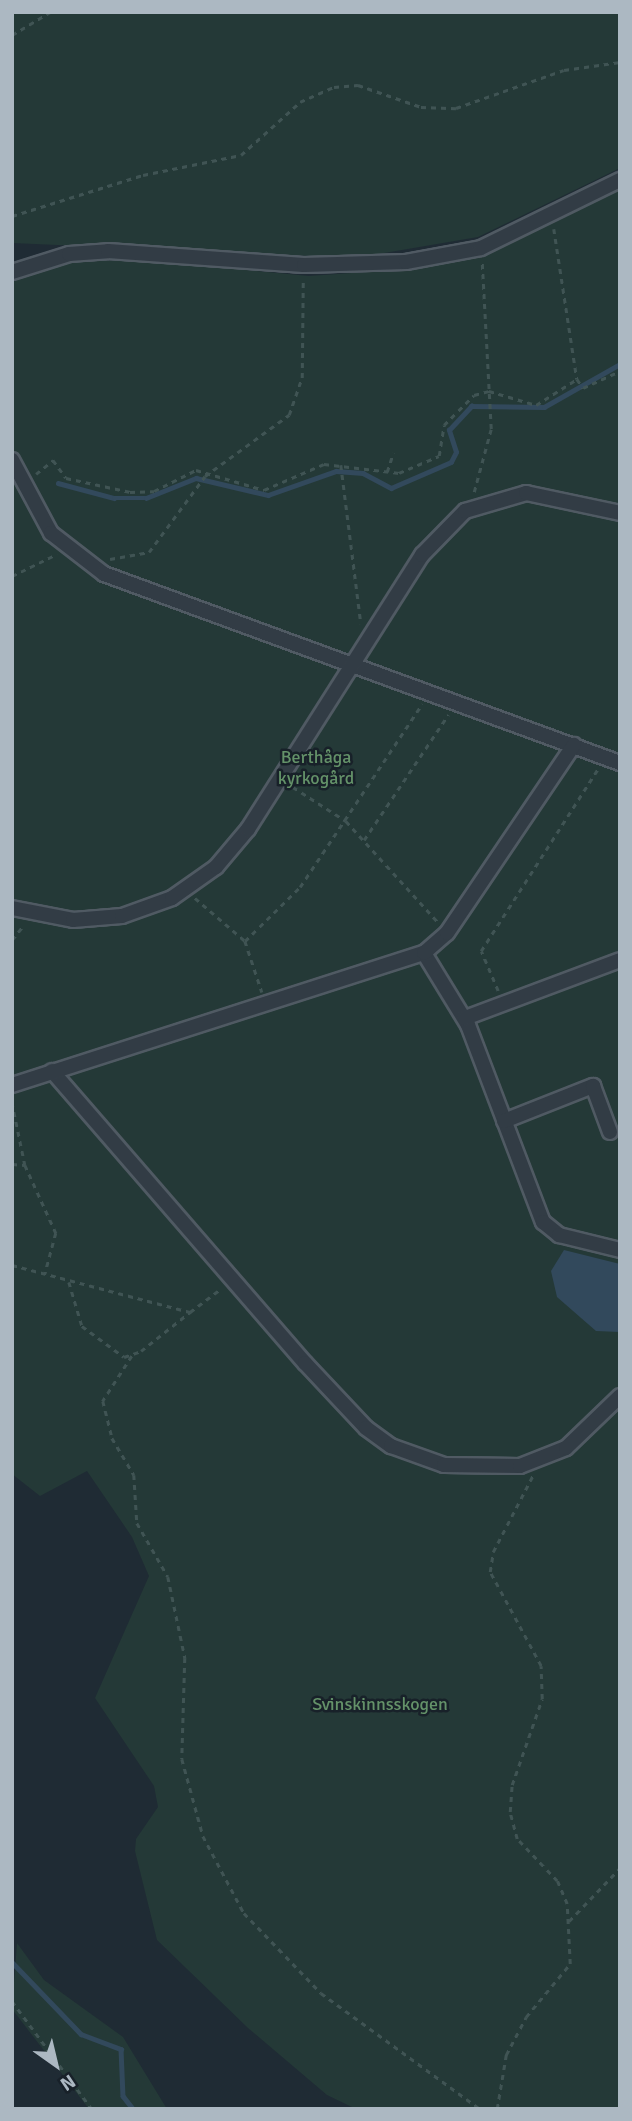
<!DOCTYPE html>
<meta charset="utf-8">
<style>
body{margin:0}
#map{position:relative;width:632px;height:2121px;overflow:hidden;background:#1f2b34;font-family:Signika,sans-serif}
div>[style]{position:absolute}
.green>*{inset:0;background:#243937}
.water>*{inset:0;background:#32495c}
.stream>*{height:4.5px;margin:-2.25px;padding:0 2.25px;transform-origin:2.25px;border-radius:2.25px;background:#32495c}
.path>*{height:2.5px;margin-top:-1.25px;transform-origin:0;background:repeating-linear-gradient(90deg,#405454 0 5px,transparent 0 10px)}
.roads{filter:drop-shadow(2px 0 #505a63) drop-shadow(-2px 0 #505a63) drop-shadow(0 2px #505a63) drop-shadow(0 -2px #505a63)}
.minor>*{height:14px;margin:-7px;padding:0 7px;transform-origin:7px;border-radius:7px;background:#323c45}
span{translate:-50% -50%;white-space:nowrap;text-align:center;line-height:1.15;-webkit-text-stroke:5px #182129;paint-order:stroke}
.park-label{font-size:18px;color:#649269}
.frame{position:absolute;inset:0;border:14px solid #acb8c2;pointer-events:none}
.north{position:absolute;left:21px;top:2030px;width:70px;height:70px;-webkit-text-stroke:5px #182129;paint-order:stroke;rotate:146deg;font-size:19px;font-weight:700;line-height:28px;text-align:center;color:#acb8c2}
.north::after{content:'';display:block;margin:auto;width:24px;height:32px;background:#acb8c2;clip-path:polygon(50% 0,100% 100%,50% 72%,0 100%)}
</style>
<div id="map">
<div class="green">
<i style="clip-path:polygon(12px 12px,620px 12px,620px 168px,478px 237px,355px 258px,12px 243px)"></i>
<i style="clip-path:polygon(620px 186px,620px 2109px,356px 2109px,327px 2095px,248px 2028px,157px 1940px,135px 1851px,136px 1839px,158px 1807px,154px 1786px,95px 1698px,149px 1576px,132px 1537px,87px 1471px,40px 1496px,12px 1474px,12px 281px,76px 261px,141px 260px,309px 276px,408px 269px,483px 256px)"></i>
<i style="clip-path:polygon(17px 1943px,44px 1980px,123px 2037px,167px 2109px,89px 2109px,12px 2009px)"></i>
</div>
<div class="water">
<i style="clip-path:polygon(564px 1250px,620px 1264px,620px 1332px,596px 1331px,557px 1297px,551px 1271px)"></i>
</div>
<div class="stream">
<i style="left:58px;top:483px;width:58px;rotate:15deg"></i>
<i style="left:114px;top:498px;width:32px"></i>
<i style="left:146px;top:498px;width:54px;rotate:-21.8deg"></i>
<i style="left:196px;top:478px;width:74px;rotate:13.3deg"></i>
<i style="left:268px;top:495px;width:72px;rotate:-19.4deg"></i>
<i style="left:336px;top:471px;width:27px;rotate:4deg"></i>
<i style="left:363px;top:473px;width:32px;rotate:28deg"></i>
<i style="left:391px;top:488px;width:65px;rotate:-23.4deg"></i>
<i style="left:451px;top:462px;width:11px;rotate:-63deg"></i>
<i style="left:456px;top:452px;width:23px;rotate:-108deg"></i>
<i style="left:449px;top:430px;width:33px;rotate:-47deg"></i>
<i style="left:471px;top:406px;width:73px;rotate:0.8deg"></i>
<i style="left:544px;top:407px;width:87px;rotate:-29.5deg"></i>
<i style="left:12px;top:1962px;width:100px;rotate:46.2deg"></i>
<i style="left:81px;top:2034px;width:43px;rotate:20.6deg"></i>
<i style="left:121px;top:2049px;width:47px;rotate:87.6deg"></i>
<i style="left:123px;top:2096px;width:16px;rotate:52deg"></i>
</div>
<div class="path">
<i style="left:12px;top:35px;width:44px;rotate:-31.2deg"></i>
<i style="left:12px;top:216px;width:137px;rotate:-17.4deg"></i>
<i style="left:143px;top:175px;width:100px;rotate:-11.5deg"></i>
<i style="left:241px;top:155px;width:79px;rotate:-41.9deg"></i>
<i style="left:300px;top:102px;width:37px;rotate:-24deg"></i>
<i style="left:334px;top:87px;width:24px;rotate:-5deg"></i>
<i style="left:358px;top:85px;width:67px;rotate:19.2deg"></i>
<i style="left:421px;top:107px;width:35px;rotate:2deg"></i>
<i style="left:456px;top:108px;width:114px;rotate:-19.4deg"></i>
<i style="left:564px;top:70px;width:57px;rotate:-8.1deg"></i>
<i style="left:554px;top:229px;width:152px;rotate:81.3deg"></i>
<i style="left:577px;top:379px;width:11px;rotate:56deg"></i>
<i style="left:583px;top:388px;width:41px;rotate:-24.7deg"></i>
<i style="left:341px;top:465px;width:160px;rotate:82.8deg"></i>
<i style="left:387px;top:472px;width:20px;rotate:-72deg"></i>
<i style="left:36px;top:474px;width:22px;rotate:-39deg"></i>
<i style="left:53px;top:460px;width:22px;rotate:54deg"></i>
<i style="left:66px;top:478px;width:66px;rotate:12.3deg"></i>
<i style="left:130px;top:492px;width:24px;rotate:-2deg"></i>
<i style="left:154px;top:491px;width:47px;rotate:-26.6deg"></i>
<i style="left:196px;top:470px;width:71px;rotate:16.4deg"></i>
<i style="left:264px;top:490px;width:65px;rotate:-23.4deg"></i>
<i style="left:324px;top:464px;width:76px;rotate:6.8deg"></i>
<i style="left:399px;top:473px;width:43px;rotate:-23deg"></i>
<i style="left:439px;top:456px;width:31px;rotate:-81deg"></i>
<i style="left:444px;top:425px;width:42px;rotate:-45deg"></i>
<i style="left:474px;top:395px;width:16px;rotate:-15deg"></i>
<i style="left:489px;top:391px;width:49px;rotate:16.6deg"></i>
<i style="left:536px;top:405px;width:49px;rotate:-32.4deg"></i>
<i style="left:474px;top:492px;width:65px;rotate:-74.9deg"></i>
<i style="left:491px;top:429px;width:166px;rotate:-93.1deg"></i>
<i style="left:110px;top:559px;width:40px;rotate:-10deg"></i>
<i style="left:149px;top:552px;width:94px;rotate:-53.6deg"></i>
<i style="left:205px;top:476px;width:104px;rotate:-36deg"></i>
<i style="left:289px;top:415px;width:39px;rotate:-71deg"></i>
<i style="left:302px;top:378px;width:99px;rotate:-89.4deg"></i>
<i style="left:12px;top:576px;width:50px;rotate:-26.1deg"></i>
<i style="left:293px;top:787px;width:63px;rotate:32.7deg"></i>
<i style="left:346px;top:821px;width:137px;rotate:47.7deg"></i>
<i style="left:364px;top:840px;width:151px;rotate:-56.1deg"></i>
<i style="left:195px;top:898px;width:66px;rotate:40.7deg"></i>
<i style="left:245px;top:941px;width:54px;rotate:71.6deg"></i>
<i style="left:12px;top:940px;width:18px;rotate:-52deg"></i>
<i style="left:245px;top:941px;width:77px;rotate:-44.5deg"></i>
<i style="left:300px;top:887px;width:220px;rotate:-56.3deg"></i>
<i style="left:498px;top:991px;width:43px;rotate:-113deg"></i>
<i style="left:481px;top:951px;width:216px;rotate:-57.3deg"></i>
<i style="left:12px;top:1102px;width:64px;rotate:78.3deg"></i>
<i style="left:25px;top:1165px;width:75px;rotate:65.5deg"></i>
<i style="left:56px;top:1233px;width:42px;rotate:105deg"></i>
<i style="left:12px;top:1164px;width:13px;rotate:4deg"></i>
<i style="left:12px;top:1265px;width:184px;rotate:14.8deg"></i>
<i style="left:190px;top:1312px;width:39px;rotate:-37deg"></i>
<i style="left:69px;top:1282px;width:46px;rotate:73.5deg"></i>
<i style="left:82px;top:1326px;width:52px;rotate:36.4deg"></i>
<i style="left:124px;top:1357px;width:18px;rotate:-19deg"></i>
<i style="left:141px;top:1351px;width:63px;rotate:-38.5deg"></i>
<i style="left:132px;top:1356px;width:54px;rotate:122.8deg"></i>
<i style="left:103px;top:1401px;width:38px;rotate:76deg"></i>
<i style="left:112px;top:1438px;width:43px;rotate:59.3deg"></i>
<i style="left:134px;top:1475px;width:48px;rotate:86.4deg"></i>
<i style="left:137px;top:1523px;width:62px;rotate:60.1deg"></i>
<i style="left:168px;top:1577px;width:83px;rotate:78.1deg"></i>
<i style="left:185px;top:1658px;width:101px;rotate:91.7deg"></i>
<i style="left:182px;top:1759px;width:80px;rotate:74.7deg"></i>
<i style="left:203px;top:1836px;width:87px;rotate:62deg"></i>
<i style="left:244px;top:1913px;width:111px;rotate:46.1deg"></i>
<i style="left:321px;top:1993px;width:197px;rotate:36.1deg"></i>
<i style="left:569px;top:1921px;width:74px;rotate:-46.1deg"></i>
<i style="left:12px;top:2001px;width:134px;rotate:53.5deg"></i>
<i style="left:497px;top:2109px;width:55px;rotate:-80.5deg"></i>
<i style="left:506px;top:2055px;width:43px;rotate:-62.2deg"></i>
<i style="left:526px;top:2017px;width:69px;rotate:-50.3deg"></i>
<i style="left:570px;top:1964px;width:60px;rotate:-92.9deg"></i>
<i style="left:567px;top:1904px;width:25px;rotate:-113deg"></i>
<i style="left:557px;top:1881px;width:58px;rotate:-133.6deg"></i>
<i style="left:517px;top:1839px;width:28px;rotate:-105deg"></i>
<i style="left:510px;top:1812px;width:27px;rotate:-86deg"></i>
<i style="left:512px;top:1785px;width:91px;rotate:-70.8deg"></i>
<i style="left:542px;top:1699px;width:33px;rotate:-92deg"></i>
<i style="left:541px;top:1666px;width:107px;rotate:-118.5deg"></i>
<i style="left:490px;top:1572px;width:20px;rotate:-81deg"></i>
<i style="left:493px;top:1552px;width:87px;rotate:-62.5deg"></i>
</div>
<div class="roads">
<div class="minor">
<i style="left:12px;top:272px;width:60px;rotate:-17.5deg"></i>
<i style="left:69px;top:254px;width:39px;rotate:-4deg"></i>
<i style="left:108px;top:251px;width:196px;rotate:4.1deg"></i>
<i style="left:304px;top:265px;width:102px;rotate:-1.7deg"></i>
<i style="left:406px;top:262px;width:76px;rotate:-10.6deg"></i>
<i style="left:481px;top:248px;width:155px;rotate:-26.1deg"></i>
<i style="left:12px;top:460px;width:83px;rotate:61.9deg"></i>
<i style="left:51px;top:533px;width:67px;rotate:37.7deg"></i>
<i style="left:104px;top:574px;width:550px;rotate:20.12deg"></i>
<i style="left:12px;top:908px;width:62px;rotate:11.1deg"></i>
<i style="left:73px;top:920px;width:49px;rotate:-4.7deg"></i>
<i style="left:122px;top:916px;width:53px;rotate:-19.8deg"></i>
<i style="left:172px;top:898px;width:54px;rotate:-35.2deg"></i>
<i style="left:216px;top:867px;width:50px;rotate:-49.9deg"></i>
<i style="left:248px;top:829px;width:325px;rotate:-57.6deg"></i>
<i style="left:422px;top:555px;width:62px;rotate:-45.7deg"></i>
<i style="left:465px;top:511px;width:64px;rotate:-16.4deg"></i>
<i style="left:526px;top:493px;width:96px;rotate:12deg"></i>
<i style="left:424px;top:953px;width:84px;rotate:58.6deg"></i>
<i style="left:468px;top:1025px;width:211px;rotate:69.2deg"></i>
<i style="left:543px;top:1222px;width:21px;rotate:39deg"></i>
<i style="left:559px;top:1235px;width:63px;rotate:13.8deg"></i>
<i style="left:465px;top:1018px;width:165px;rotate:-20.5deg"></i>
<i style="left:52px;top:1071px;width:386px;rotate:49.1deg"></i>
<i style="left:305px;top:1363px;width:89px;rotate:46.8deg"></i>
<i style="left:366px;top:1428px;width:31px;rotate:36deg"></i>
<i style="left:391px;top:1446px;width:56px;rotate:19.7deg"></i>
<i style="left:444px;top:1465px;width:76px;rotate:0.8deg"></i>
<i style="left:520px;top:1466px;width:49px;rotate:-21.4deg"></i>
<i style="left:566px;top:1448px;width:75px;rotate:-43.9deg"></i>
<i style="left:12px;top:1085px;width:433px;rotate:-17.8deg"></i>
<i style="left:424px;top:953px;width:30px;rotate:-41deg"></i>
<i style="left:447px;top:933px;width:227px;rotate:-56deg"></i>
<i style="left:504px;top:1121px;width:96px;rotate:-21.5deg"></i>
<i style="left:593px;top:1086px;width:49px;rotate:69.7deg"></i>
</div>
</div>
<div class="park-label">
<span style="left:316px;top:768px">Berthåga<br>kyrkogård</span>
<span style="left:380px;top:1704px">Svinskinnsskogen</span>
</div>
<div class="frame"></div>
<div class="north">N</div>
</div>
